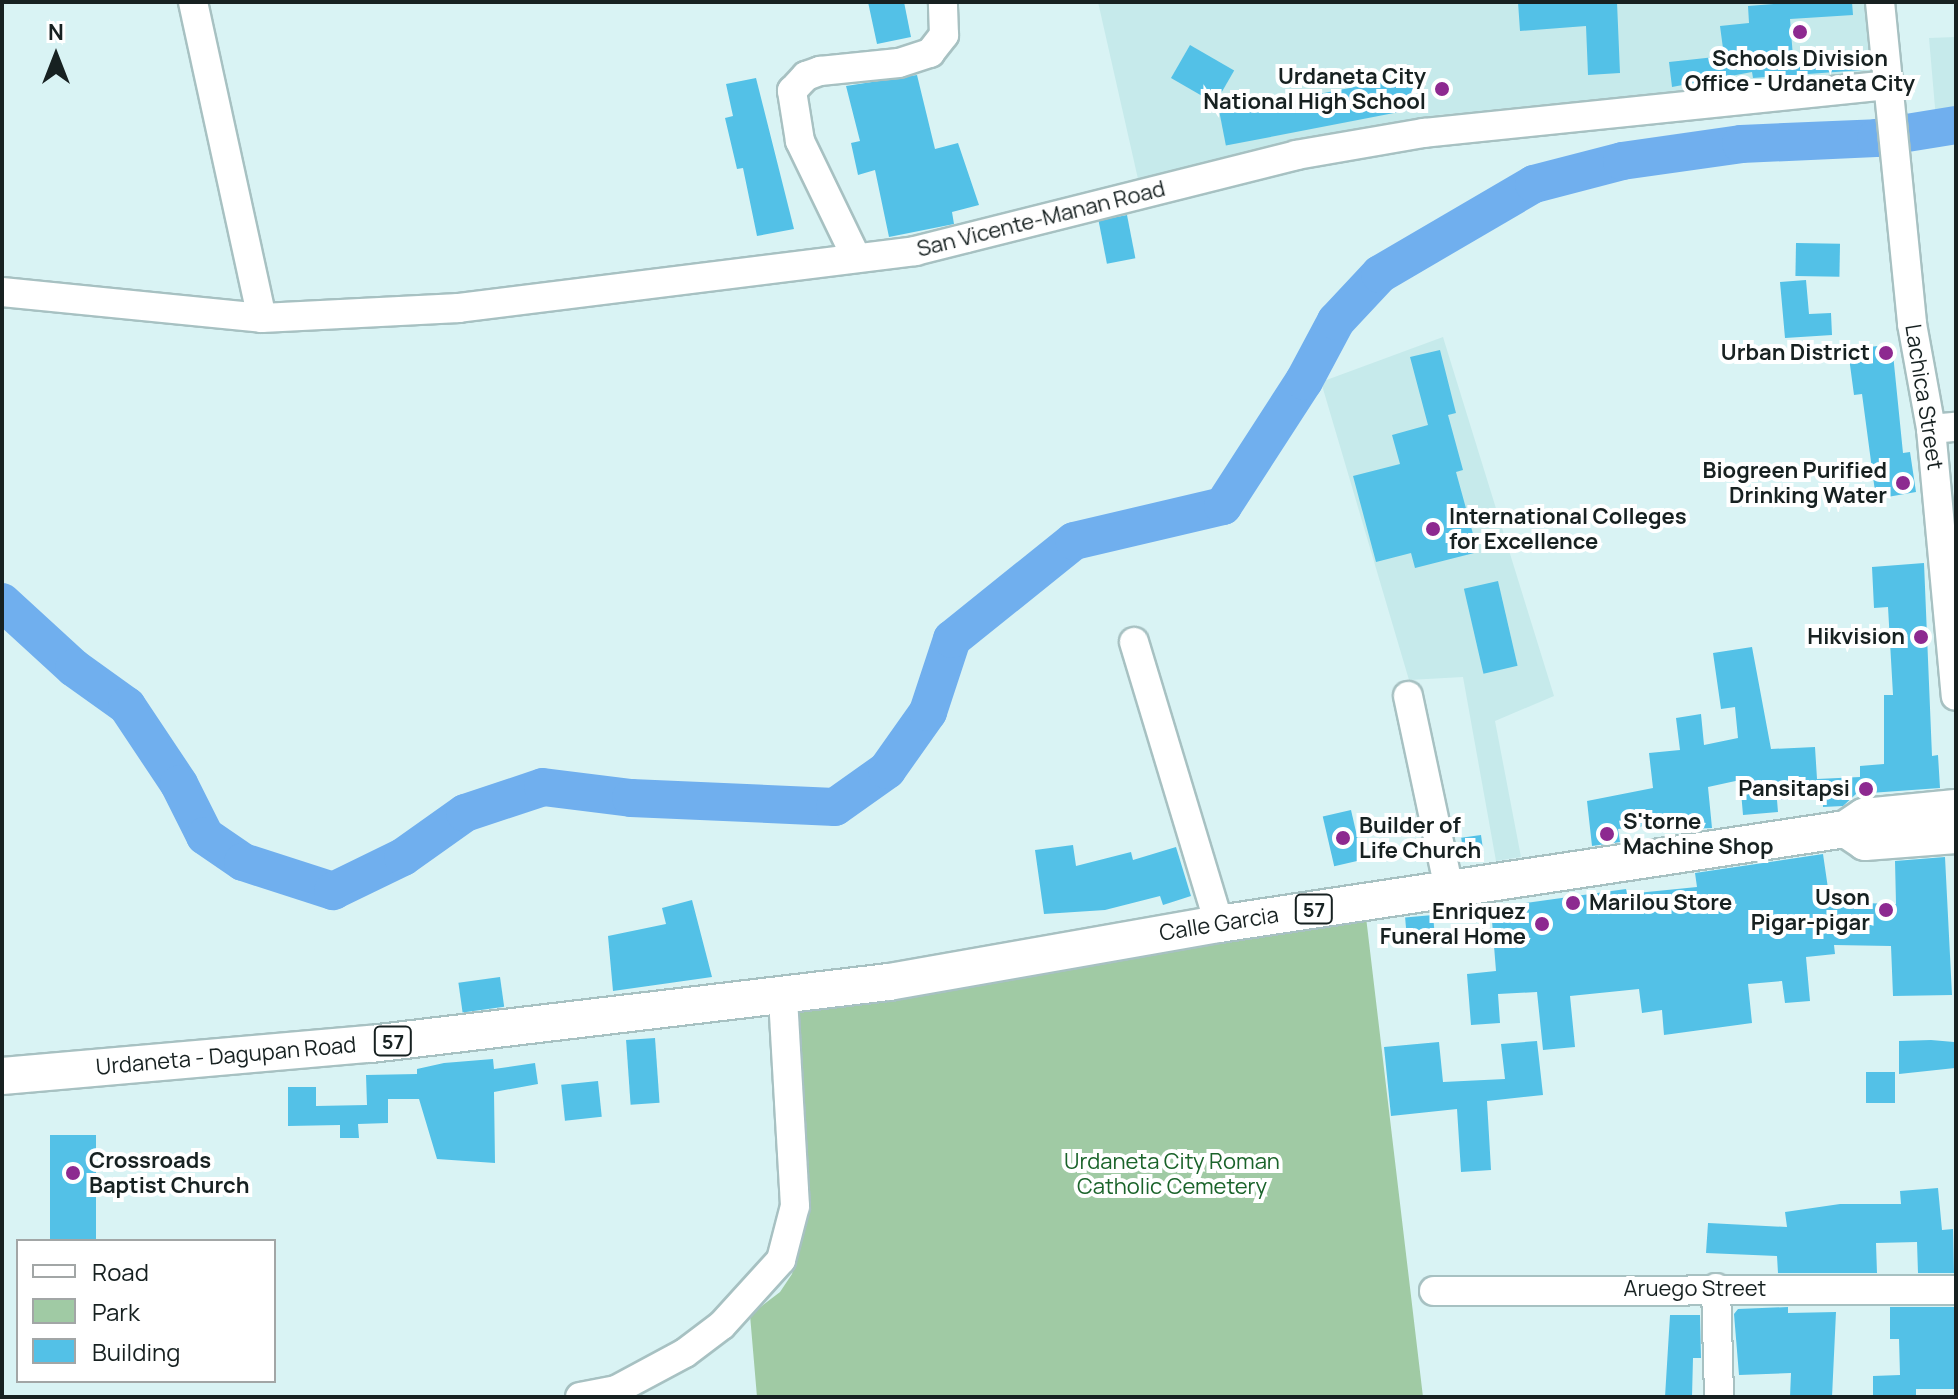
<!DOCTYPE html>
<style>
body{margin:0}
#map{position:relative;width:1958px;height:1399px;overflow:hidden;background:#d9f3f4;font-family:Manrope,sans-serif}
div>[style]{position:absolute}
.built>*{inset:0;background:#c6eaeb}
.green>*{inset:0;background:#a0caa4}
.river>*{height:38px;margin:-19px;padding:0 19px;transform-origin:19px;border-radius:19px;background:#70afee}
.building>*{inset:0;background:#53c1e7;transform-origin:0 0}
.roads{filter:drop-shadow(2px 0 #a7c1c2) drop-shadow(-2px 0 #a7c1c2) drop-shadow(0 2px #a7c1c2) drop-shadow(0 -2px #a7c1c2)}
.minor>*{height:28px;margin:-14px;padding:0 14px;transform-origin:14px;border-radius:14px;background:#fff}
.major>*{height:36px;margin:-18px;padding:0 18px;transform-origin:18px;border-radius:18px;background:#fff}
.dots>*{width:22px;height:22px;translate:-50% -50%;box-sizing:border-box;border:4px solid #fff;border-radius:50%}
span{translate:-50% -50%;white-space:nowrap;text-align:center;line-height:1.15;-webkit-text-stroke:8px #fff;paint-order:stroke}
.shield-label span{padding:2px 6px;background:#fff;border:2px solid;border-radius:6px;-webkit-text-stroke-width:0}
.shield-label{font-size:20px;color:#172121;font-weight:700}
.poi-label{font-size:22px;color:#172121;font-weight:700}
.right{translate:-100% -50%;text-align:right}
.left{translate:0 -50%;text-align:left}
.street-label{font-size:22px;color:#172121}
.park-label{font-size:22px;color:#1a632a}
.frame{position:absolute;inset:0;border:4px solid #172121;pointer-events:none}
.legend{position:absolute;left:16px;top:1239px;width:260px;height:144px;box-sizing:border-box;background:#fff;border:2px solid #a2a6a6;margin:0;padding:10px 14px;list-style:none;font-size:24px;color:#172121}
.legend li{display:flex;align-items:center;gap:16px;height:40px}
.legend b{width:40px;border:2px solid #a2a6a6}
.north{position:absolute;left:16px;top:16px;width:80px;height:80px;-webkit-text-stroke:6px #fff;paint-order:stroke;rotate:0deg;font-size:22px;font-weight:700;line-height:32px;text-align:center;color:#172121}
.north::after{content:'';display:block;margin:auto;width:28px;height:36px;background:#172121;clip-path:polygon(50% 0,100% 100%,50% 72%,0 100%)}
</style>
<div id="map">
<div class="built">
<i style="clip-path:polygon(1098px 2px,1865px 2px,1871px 81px,1437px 115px,1138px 179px)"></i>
<i style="clip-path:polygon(1956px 37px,1956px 118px,1936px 119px,1929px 38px)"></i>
<i style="clip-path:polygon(1443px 337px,1554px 696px,1495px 721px,1521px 857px,1496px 861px,1463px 677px,1409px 680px,1321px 382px)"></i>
</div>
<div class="green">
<i style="clip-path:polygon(1366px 917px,1423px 1397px,757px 1397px,750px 1315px,780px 1292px,792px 1274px,809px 1213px,791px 1040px,798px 1012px)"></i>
</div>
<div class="river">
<i style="left:2px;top:602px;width:98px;rotate:42.5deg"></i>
<i style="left:74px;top:668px;width:65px;rotate:35.6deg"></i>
<i style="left:127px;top:706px;width:94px;rotate:56.3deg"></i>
<i style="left:179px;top:784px;width:58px;rotate:63.4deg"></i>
<i style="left:205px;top:836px;width:46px;rotate:34.4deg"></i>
<i style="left:243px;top:862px;width:95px;rotate:17.9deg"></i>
<i style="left:333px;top:891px;width:78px;rotate:-25.9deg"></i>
<i style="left:403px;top:857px;width:76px;rotate:-35.4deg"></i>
<i style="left:465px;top:813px;width:82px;rotate:-18.4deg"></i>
<i style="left:543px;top:787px;width:89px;rotate:7.1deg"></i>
<i style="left:631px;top:798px;width:204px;rotate:2.5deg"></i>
<i style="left:835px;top:807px;width:64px;rotate:-35.4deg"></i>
<i style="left:887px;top:770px;width:71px;rotate:-54.7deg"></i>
<i style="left:928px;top:712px;width:77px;rotate:-71.8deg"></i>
<i style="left:952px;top:639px;width:156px;rotate:-38.8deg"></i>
<i style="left:1074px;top:541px;width:153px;rotate:-13.2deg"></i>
<i style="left:1223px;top:506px;width:149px;rotate:-57.1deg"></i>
<i style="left:1304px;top:381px;width:68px;rotate:-61.9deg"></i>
<i style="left:1336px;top:321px;width:64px;rotate:-46.9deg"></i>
<i style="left:1380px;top:274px;width:178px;rotate:-30.3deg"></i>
<i style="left:1534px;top:184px;width:91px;rotate:-14.6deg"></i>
<i style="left:1622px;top:161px;width:120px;rotate:-8.1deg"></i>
<i style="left:1741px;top:144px;width:135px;rotate:-2.5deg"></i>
<i style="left:1876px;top:138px;width:81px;rotate:-9.2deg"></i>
</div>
<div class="building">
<i style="clip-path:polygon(868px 2px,904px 2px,911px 37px,877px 44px)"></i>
<i style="clip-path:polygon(1518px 2px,1617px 2px,1620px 73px,1588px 75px,1586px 26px,1520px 31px)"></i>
<i style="clip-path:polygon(1800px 2px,1852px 2px,1853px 15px,1790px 19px,1793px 57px,1860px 53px,1862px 70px,1753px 78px,1752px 72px,1672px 87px,1669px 62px,1724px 56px,1720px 26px,1749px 23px,1748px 6px)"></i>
<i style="left:1190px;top:45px;width:51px;height:38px;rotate:30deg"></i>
<i style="clip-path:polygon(917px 75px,935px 149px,958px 143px,979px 205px,952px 212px,954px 224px,889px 237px,875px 170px,858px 175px,851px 143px,860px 141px,846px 86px)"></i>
<i style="left:1411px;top:76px;width:33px;height:195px;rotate:79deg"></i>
<i style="clip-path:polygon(756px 78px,794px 229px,757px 236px,743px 168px,737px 169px,725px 118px,733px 116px,726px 84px)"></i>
<i style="left:1127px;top:215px;width:44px;height:29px;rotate:79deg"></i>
<i style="left:1796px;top:243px;width:44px;height:33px;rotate:1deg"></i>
<i style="clip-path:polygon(1806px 280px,1809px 314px,1831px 313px,1832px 335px,1785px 338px,1780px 282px)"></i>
<i style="clip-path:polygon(1892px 344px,1903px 453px,1910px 452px,1916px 492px,1876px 499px,1862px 394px,1854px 395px,1848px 350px)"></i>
<i style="clip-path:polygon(1440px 350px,1456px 413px,1448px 415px,1463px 470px,1456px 472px,1478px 552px,1415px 568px,1411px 553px,1376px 562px,1353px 476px,1400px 464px,1392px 435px,1428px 425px,1410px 357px)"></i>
<i style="clip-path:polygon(1924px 563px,1932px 756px,1938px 755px,1940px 788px,1856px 794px,1843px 806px,1823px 807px,1823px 797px,1777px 800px,1778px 812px,1743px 815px,1740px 780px,1708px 787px,1712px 828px,1664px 830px,1664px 824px,1618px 829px,1620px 842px,1592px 846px,1587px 801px,1653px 788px,1649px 753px,1680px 750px,1676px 718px,1701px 714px,1704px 745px,1738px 738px,1735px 707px,1721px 709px,1713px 653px,1752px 647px,1771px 749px,1815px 747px,1817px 779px,1860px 777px,1860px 766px,1884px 764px,1884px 695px,1893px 695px,1888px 607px,1874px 608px,1872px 567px)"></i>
<i style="left:1498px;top:581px;width:87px;height:35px;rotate:77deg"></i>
<i style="left:1351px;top:810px;width:51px;height:29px;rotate:77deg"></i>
<i style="left:1481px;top:835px;width:22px;height:20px;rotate:82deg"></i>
<i style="clip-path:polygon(1073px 845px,1076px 866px,1131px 852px,1133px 860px,1176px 847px,1191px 896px,1163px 905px,1160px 896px,1105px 910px,1044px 914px,1035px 850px)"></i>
<i style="clip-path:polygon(1823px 854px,1830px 902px,1896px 904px,1895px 861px,1945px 857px,1952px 995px,1893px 996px,1891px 946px,1834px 945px,1835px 954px,1806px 957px,1810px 1001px,1785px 1003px,1782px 981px,1748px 984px,1752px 1023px,1664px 1035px,1662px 1010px,1642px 1013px,1639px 989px,1570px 996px,1575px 1047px,1543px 1050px,1537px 992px,1498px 994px,1500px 1023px,1471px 1025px,1467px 974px,1496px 971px,1491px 908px,1626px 889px,1627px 894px,1697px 887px,1695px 873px)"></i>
<i style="clip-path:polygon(692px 900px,712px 977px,613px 991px,608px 936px,666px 924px,662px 908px)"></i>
<i style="left:1433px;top:915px;width:25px;height:28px;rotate:85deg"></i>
<i style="left:500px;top:977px;width:30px;height:42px;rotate:82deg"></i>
<i style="left:655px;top:1038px;width:65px;height:29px;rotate:86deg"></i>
<i style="clip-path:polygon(1931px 1040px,1954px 1042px,1955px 1068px,1899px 1074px,1899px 1041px)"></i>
<i style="clip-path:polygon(1537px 1041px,1543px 1095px,1487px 1101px,1491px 1170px,1461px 1172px,1457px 1109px,1391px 1116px,1384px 1047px,1439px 1042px,1443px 1082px,1505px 1079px,1501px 1044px)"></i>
<i style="clip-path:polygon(493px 1059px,494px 1069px,535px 1063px,538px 1084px,494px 1092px,495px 1163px,437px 1159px,419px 1099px,388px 1099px,388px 1123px,358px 1124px,359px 1138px,340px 1138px,340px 1125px,288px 1126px,288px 1087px,316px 1087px,316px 1106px,367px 1105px,366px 1075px,417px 1074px,417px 1069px,444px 1063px)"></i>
<i style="left:1895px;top:1072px;width:31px;height:29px;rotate:90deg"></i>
<i style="left:598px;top:1081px;width:36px;height:37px;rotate:84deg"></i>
<i style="left:50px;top:1135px;width:46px;height:106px"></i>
<i style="clip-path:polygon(1938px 1188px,1942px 1230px,1953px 1229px,1954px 1273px,1918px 1273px,1917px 1242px,1876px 1243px,1877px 1273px,1778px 1273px,1777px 1256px,1706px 1253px,1708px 1223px,1787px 1227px,1785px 1212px,1840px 1204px,1901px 1204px,1900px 1191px)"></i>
<i style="clip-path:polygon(1788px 1307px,1788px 1313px,1836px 1312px,1832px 1397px,1790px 1397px,1791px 1373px,1739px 1375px,1734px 1314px,1738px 1309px)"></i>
<i style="clip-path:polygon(1890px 1307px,1956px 1307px,1956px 1389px,1916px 1389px,1916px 1397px,1873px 1397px,1873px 1376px,1900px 1375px,1899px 1339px,1890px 1339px)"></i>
<i style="clip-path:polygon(1670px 1315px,1700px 1315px,1701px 1358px,1693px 1358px,1692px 1397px,1665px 1397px)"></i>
</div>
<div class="roads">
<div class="minor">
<i style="left:193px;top:2px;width:323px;rotate:77.7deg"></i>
<i style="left:1880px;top:2px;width:324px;rotate:84.3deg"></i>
<i style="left:1912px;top:324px;width:107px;rotate:79.7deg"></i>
<i style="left:1931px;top:429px;width:268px;rotate:84.7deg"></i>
<i style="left:856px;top:257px;width:129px;rotate:-115.8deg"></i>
<i style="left:800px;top:141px;width:51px;rotate:-99.1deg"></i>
<i style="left:792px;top:91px;width:21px;rotate:-47deg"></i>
<i style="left:806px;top:76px;width:15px;rotate:-20deg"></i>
<i style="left:820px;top:71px;width:79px;rotate:-5.8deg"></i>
<i style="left:899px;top:63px;width:33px;rotate:-18deg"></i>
<i style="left:930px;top:53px;width:23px;rotate:-52deg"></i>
<i style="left:944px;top:35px;width:33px;rotate:-92deg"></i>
<i style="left:2px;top:292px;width:261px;rotate:5.7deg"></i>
<i style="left:262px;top:318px;width:197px;rotate:-2.9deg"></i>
<i style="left:459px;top:308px;width:460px;rotate:-7.1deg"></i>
<i style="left:915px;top:251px;width:393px;rotate:-14.1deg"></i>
<i style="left:1296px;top:155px;width:130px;rotate:-9.8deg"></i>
<i style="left:1424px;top:133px;width:464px;rotate:-5.9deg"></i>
<i style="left:1931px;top:429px;width:25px;rotate:-5deg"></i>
<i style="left:1134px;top:642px;width:295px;rotate:73.2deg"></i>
<i style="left:1408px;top:696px;width:197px;rotate:78deg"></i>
<i style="left:1716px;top:1288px;width:109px;rotate:88.4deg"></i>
<i style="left:1434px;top:1291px;width:522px;rotate:-0.11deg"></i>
<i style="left:580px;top:1397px;width:37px;rotate:-11deg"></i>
<i style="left:616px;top:1390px;width:78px;rotate:-28.2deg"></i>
<i style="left:685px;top:1353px;width:46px;rotate:-37.1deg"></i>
<i style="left:722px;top:1325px;width:88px;rotate:-47.8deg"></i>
<i style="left:781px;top:1260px;width:56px;rotate:-75.5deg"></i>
<i style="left:795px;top:1206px;width:211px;rotate:-93.3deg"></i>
</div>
<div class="major">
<i style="left:1846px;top:829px;width:23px;rotate:34deg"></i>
<i style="left:1865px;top:842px;width:91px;rotate:-4.4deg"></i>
<i style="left:2px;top:1076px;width:370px;rotate:-5deg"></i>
<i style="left:371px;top:1044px;width:522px;rotate:-6.83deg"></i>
<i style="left:889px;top:982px;width:335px;rotate:-10deg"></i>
<i style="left:1219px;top:924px;width:634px;rotate:-8.62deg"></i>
<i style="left:1846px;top:829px;width:22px;rotate:-34deg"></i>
<i style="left:1864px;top:817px;width:92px;rotate:-5.6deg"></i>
</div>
</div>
<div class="dots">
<i style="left:1800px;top:32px;background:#8d2990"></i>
<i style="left:1442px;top:89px;background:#8d2990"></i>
<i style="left:1886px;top:353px;background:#8d2990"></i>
<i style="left:1903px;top:483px;background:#8d2990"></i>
<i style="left:1433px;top:529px;background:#8d2990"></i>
<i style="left:1921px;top:637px;background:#8d2990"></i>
<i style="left:1866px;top:789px;background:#8d2990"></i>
<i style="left:1607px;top:834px;background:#8d2990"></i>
<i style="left:1343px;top:838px;background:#8d2990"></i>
<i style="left:1573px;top:903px;background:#8d2990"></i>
<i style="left:1886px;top:910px;background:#8d2990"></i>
<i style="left:1542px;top:924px;background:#8d2990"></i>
<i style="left:73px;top:1173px;background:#8d2990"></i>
</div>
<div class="shield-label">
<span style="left:1314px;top:909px">57</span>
<span style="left:393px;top:1041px">57</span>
</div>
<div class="poi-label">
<span style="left:1800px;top:71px">Schools Division<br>Office - Urdaneta City</span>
<span class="right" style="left:1426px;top:89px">Urdaneta City<br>National High School</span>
<span class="right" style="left:1870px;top:353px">Urban District</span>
<span class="right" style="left:1887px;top:483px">Biogreen Purified<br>Drinking Water</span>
<span class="left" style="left:1449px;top:529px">International Colleges<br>for Excellence</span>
<span class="right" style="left:1905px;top:637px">Hikvision</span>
<span class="right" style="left:1850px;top:789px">Pansitapsi</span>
<span class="left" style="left:1623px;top:834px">S'torne<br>Machine Shop</span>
<span class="left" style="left:1359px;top:838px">Builder of<br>Life Church</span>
<span class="right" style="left:1870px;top:910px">Uson<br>Pigar-pigar</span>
<span class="left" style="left:1589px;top:903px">Marilou Store</span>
<span class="right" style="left:1526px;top:924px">Enriquez<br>Funeral Home</span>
<span class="left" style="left:89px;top:1173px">Crossroads<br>Baptist Church</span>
</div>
<div class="street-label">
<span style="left:1041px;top:219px;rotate:-14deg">San Vicente-Manan Road</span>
<span style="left:1924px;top:397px;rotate:81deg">Lachica Street</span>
<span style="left:1219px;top:924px;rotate:-9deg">Calle Garcia</span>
<span style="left:226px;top:1056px;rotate:-5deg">Urdaneta - Dagupan Road</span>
<span style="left:1695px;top:1289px">Aruego Street</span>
</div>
<div class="park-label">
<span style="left:1172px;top:1174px">Urdaneta City Roman<br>Catholic Cemetery</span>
</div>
<div class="frame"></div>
<ul class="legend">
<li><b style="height:10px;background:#fff"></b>Road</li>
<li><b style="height:22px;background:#a0caa4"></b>Park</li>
<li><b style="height:22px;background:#53c1e7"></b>Building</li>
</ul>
<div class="north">N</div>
</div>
